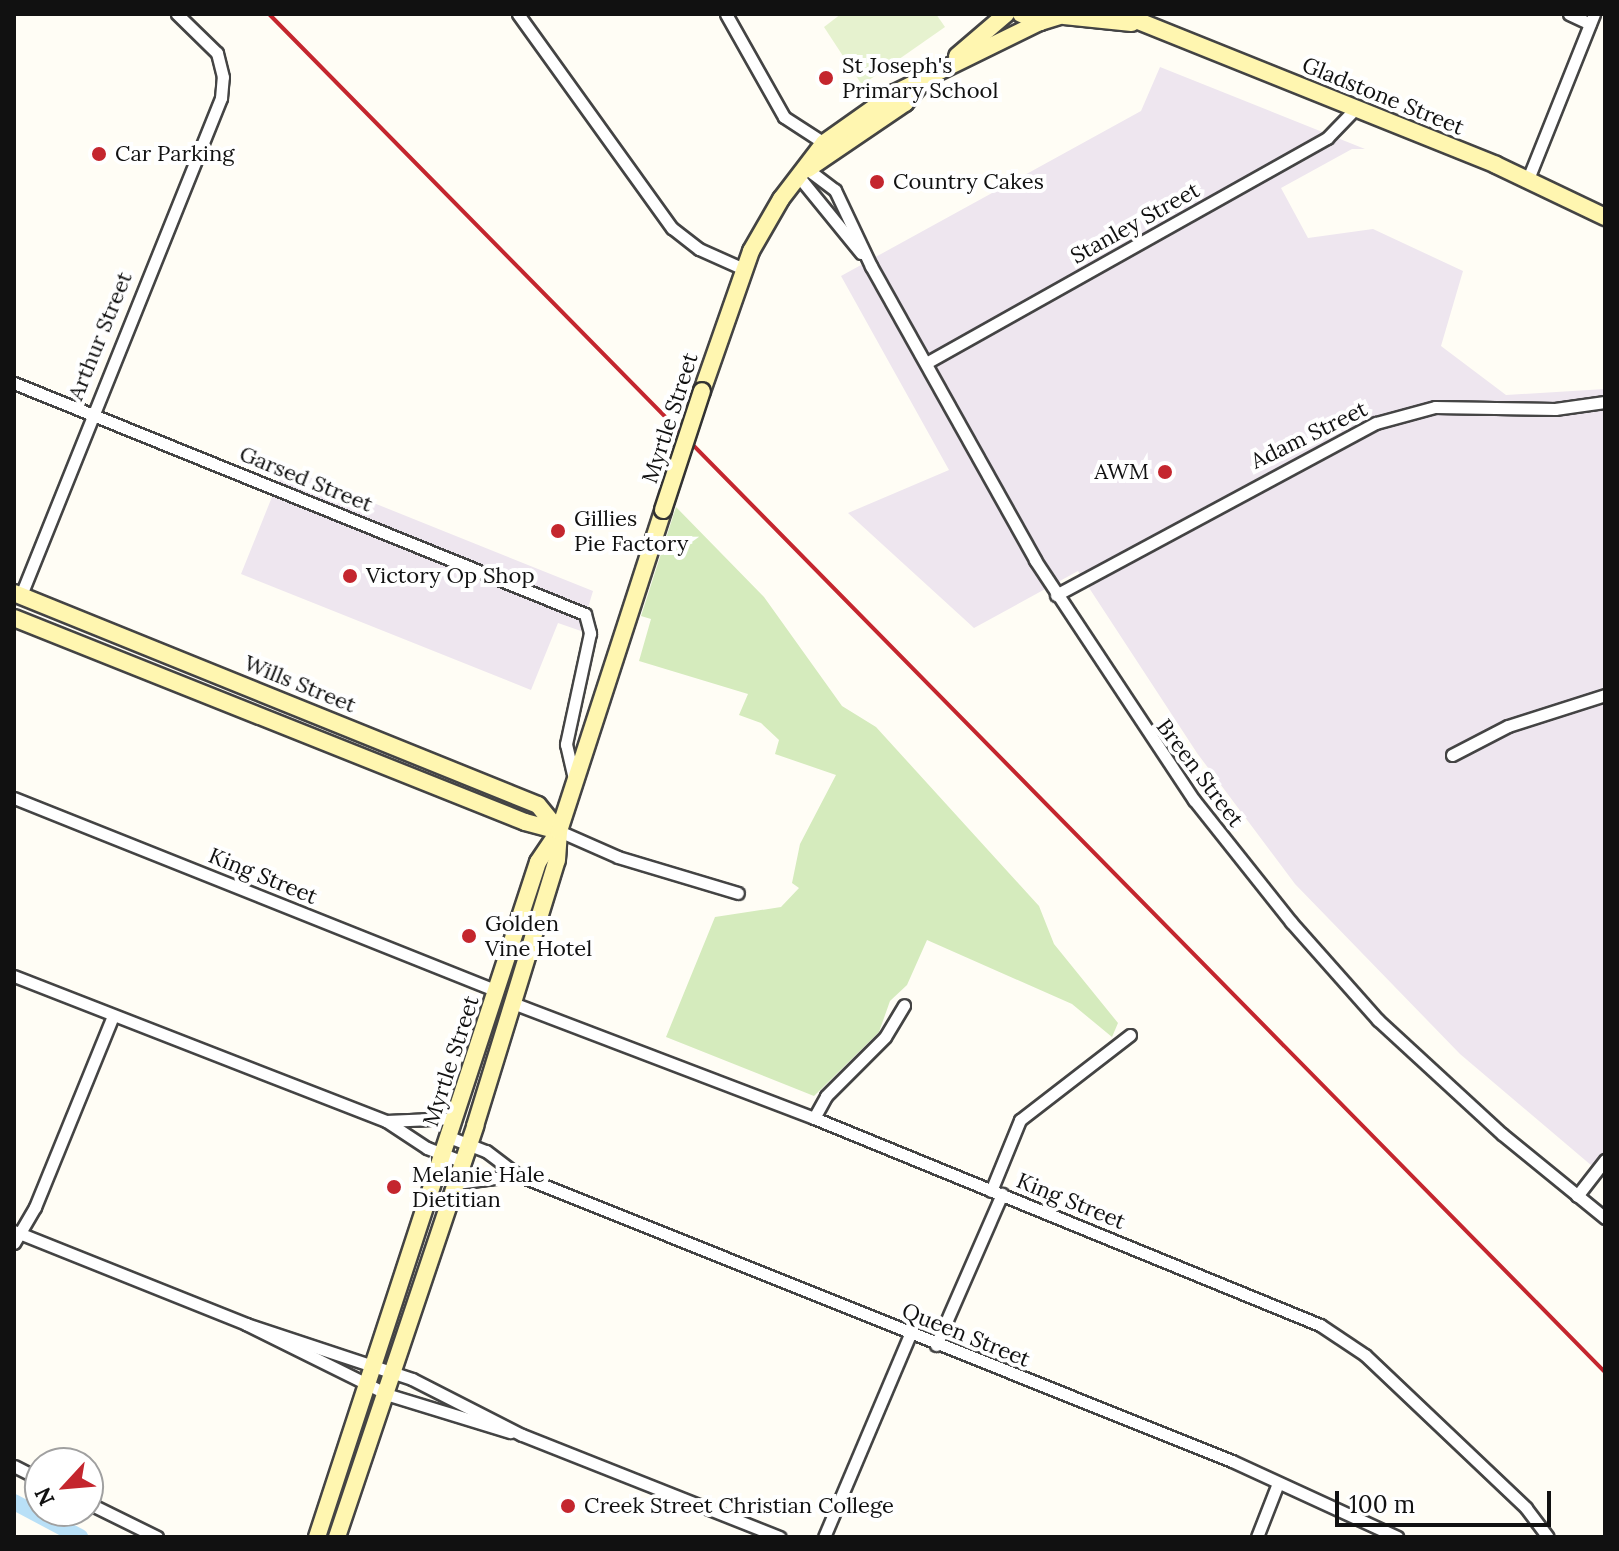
<!DOCTYPE html>
<style>
body{margin:0}
#map{position:relative;width:1619px;height:1551px;overflow:hidden;background:#fffdf5;font-family:Lora,serif}
div>[style]{position:absolute}
.industrial>*{inset:0;background:#eee6ef}
.green>*{inset:0;background:#d5ebbd}
.pitch>*{inset:0;background:#e6f2cf}
.stream>*{height:4px;margin:-2px;padding:0 2px;transform-origin:2px;border-radius:2px;background:#b9e0f7}
.canal>*{height:16px;margin:-8px;padding:0 8px;transform-origin:8px;border-radius:8px;background:#b9e0f7}
.roads{filter:drop-shadow(2px 0 #444) drop-shadow(-2px 0 #444) drop-shadow(0 2px #444) drop-shadow(0 -2px #444)}
.minor>*{height:11px;margin:-5.5px;padding:0 5.5px;transform-origin:5.5px;border-radius:5.5px;background:#fff}
.secondary>*{height:16px;margin:-8px;padding:0 8px;transform-origin:8px;border-radius:8px;background:#fff6b0}
.rail>*{height:4px;margin:-2px;padding:0 2px;transform-origin:2px;border-radius:2px;background:#c4262e}
.bridges{filter:drop-shadow(2px 0 #333) drop-shadow(-2px 0 #333) drop-shadow(0 2px #333) drop-shadow(0 -2px #333)}
.secondary-bridge>*{height:16px;margin:-8px;padding:0 8px;transform-origin:8px;border-radius:8px;background:#fff6b0}
.dots>*{width:22px;height:22px;translate:-50% -50%;box-sizing:border-box;border:4px solid #fff;border-radius:50%}
span{translate:-50% -50%;white-space:nowrap;text-align:center;line-height:1.15;-webkit-text-stroke:8px #fff;paint-order:stroke}
.poi-label{font-size:22px;color:#111}
.left{translate:0 -50%;text-align:left}
.right{translate:-100% -50%;text-align:right}
.street-label{font-size:22px;color:#111}
.frame{position:absolute;inset:0;border:16px solid #111;pointer-events:none}
.north{position:absolute;left:24px;top:1447px;width:80px;height:80px;box-sizing:border-box;background:#fff;border:2px solid #a0a0a0;border-radius:50%;rotate:244deg;font-size:22px;font-weight:700;line-height:32px;text-align:center;color:#111}
.north::after{content:'';display:block;margin:auto;width:28px;height:36px;background:#c4262e;clip-path:polygon(50% 0,100% 100%,50% 72%,0 100%)}
.scale{position:absolute;left:1335px;top:1491px;width:216px;height:36px;box-sizing:border-box;border:4px solid #111;border-top:0;padding-left:10px;font-size:24px;line-height:28px;white-space:nowrap;color:#111;-webkit-text-stroke:6px #fff;paint-order:stroke}
</style>
<div id="map">
<div class="industrial">
<i style="clip-path:polygon(1160px 67px,1365px 149px,1352px 149px,1281px 188px,1308px 238px,1373px 229px,1463px 271px,1441px 346px,1506px 395px,1605px 389px,1605px 1177px,1460px 1054px,1295px 884px,1197px 753px,1078px 571px,974px 628px,848px 513px,949px 470px,841px 276px,1141px 111px)"></i>
<i style="clip-path:polygon(284px 467px,593px 591px,581px 631px,558px 623px,531px 690px,241px 574px)"></i>
</div>
<div class="green">
<i style="clip-path:polygon(676px 507px,764px 597px,842px 706px,876px 727px,1039px 906px,1054px 944px,1118px 1023px,1112px 1037px,1072px 1004px,927px 940px,907px 985px,890px 1001px,879px 1032px,814px 1096px,666px 1037px,715px 917px,781px 907px,799px 888px,792px 883px,800px 844px,836px 775px,775px 754px,779px 740px,761px 723px,739px 715px,748px 694px,639px 661px,651px 619px,641px 616px)"></i>
</div>
<div class="pitch">
<i style="clip-path:polygon(841px 14px,936px 14px,945px 27px,862px 85px,824px 27px)"></i>
</div>
<div class="stream">
<i style="left:14px;top:1509px;width:28px;rotate:90deg"></i>
</div>
<div class="canal">
<i style="left:14px;top:1502px;width:75px;rotate:27.9deg"></i>
</div>
<div class="roads">
<div class="minor">
<i style="left:518px;top:14px;width:264px;rotate:54.3deg"></i>
<i style="left:672px;top:228px;width:34px;rotate:38deg"></i>
<i style="left:699px;top:249px;width:49px;rotate:24deg"></i>
<i style="left:726px;top:14px;width:118px;rotate:60.6deg"></i>
<i style="left:784px;top:117px;width:48px;rotate:33deg"></i>
<i style="left:1569px;top:14px;width:23px;rotate:25deg"></i>
<i style="left:807px;top:169px;width:35px;rotate:37deg"></i>
<i style="left:835px;top:190px;width:84px;rotate:64.7deg"></i>
<i style="left:871px;top:266px;width:337px;rotate:60.8deg"></i>
<i style="left:1035px;top:560px;width:288px;rotate:56.5deg"></i>
<i style="left:1194px;top:800px;width:156px;rotate:51.5deg"></i>
<i style="left:1291px;top:922px;width:131px;rotate:48.4deg"></i>
<i style="left:1378px;top:1020px;width:168px;rotate:42.6deg"></i>
<i style="left:1502px;top:1134px;width:133px;rotate:39.2deg"></i>
<i style="left:799px;top:177px;width:98px;rotate:50.8deg"></i>
<i style="left:1528px;top:179px;width:178px;rotate:-68.2deg"></i>
<i style="left:926px;top:363px;width:460px;rotate:-29.3deg"></i>
<i style="left:1327px;top:138px;width:40px;rotate:-46deg"></i>
<i style="left:14px;top:383px;width:616px;rotate:22.03deg"></i>
<i style="left:585px;top:614px;width:20px;rotate:75deg"></i>
<i style="left:590px;top:633px;width:114px;rotate:102.2deg"></i>
<i style="left:566px;top:744px;width:40px;rotate:77deg"></i>
<i style="left:21px;top:595px;width:536px;rotate:-68.08deg"></i>
<i style="left:221px;top:98px;width:21px;rotate:-85deg"></i>
<i style="left:223px;top:77px;width:25px;rotate:-104deg"></i>
<i style="left:217px;top:53px;width:56px;rotate:-135.7deg"></i>
<i style="left:1056px;top:595px;width:363px;rotate:-28.3deg"></i>
<i style="left:1376px;top:423px;width:61px;rotate:-15.2deg"></i>
<i style="left:1435px;top:407px;width:120px;rotate:1deg"></i>
<i style="left:1555px;top:409px;width:50px;rotate:-8deg"></i>
<i style="left:1452px;top:755px;width:63px;rotate:-27.4deg"></i>
<i style="left:1508px;top:726px;width:102px;rotate:-17.7deg"></i>
<i style="left:14px;top:798px;width:520px;rotate:21.78deg"></i>
<i style="left:559px;top:831px;width:64px;rotate:23.8deg"></i>
<i style="left:618px;top:857px;width:125px;rotate:16.7deg"></i>
<i style="left:14px;top:976px;width:399px;rotate:21.3deg"></i>
<i style="left:386px;top:1121px;width:69px;rotate:-2.5deg"></i>
<i style="left:513px;top:1003px;width:322px;rotate:20.9deg"></i>
<i style="left:814px;top:1118px;width:547px;rotate:22.25deg"></i>
<i style="left:1320px;top:1325px;width:54px;rotate:33.7deg"></i>
<i style="left:1365px;top:1355px;width:222px;rotate:43.5deg"></i>
<i style="left:1526px;top:1508px;width:36px;rotate:53deg"></i>
<i style="left:814px;top:1118px;width:25px;rotate:-61deg"></i>
<i style="left:826px;top:1096px;width:83px;rotate:-45deg"></i>
<i style="left:885px;top:1037px;width:37px;rotate:-59deg"></i>
<i style="left:386px;top:1121px;width:49px;rotate:33.4deg"></i>
<i style="left:427px;top:1148px;width:40px;rotate:21deg"></i>
<i style="left:449px;top:1137px;width:40px;rotate:21deg"></i>
<i style="left:486px;top:1151px;width:40px;rotate:37deg"></i>
<i style="left:518px;top:1175px;width:769px;rotate:21.83deg"></i>
<i style="left:1232px;top:1461px;width:182px;rotate:24.7deg"></i>
<i style="left:456px;top:1183px;width:63px;rotate:-7.4deg"></i>
<i style="left:991px;top:1191px;width:77px;rotate:-67.8deg"></i>
<i style="left:1020px;top:1120px;width:139px;rotate:-37.7deg"></i>
<i style="left:1577px;top:1196px;width:46px;rotate:-52.1deg"></i>
<i style="left:14px;top:1231px;width:250px;rotate:21.8deg"></i>
<i style="left:246px;top:1324px;width:160px;rotate:26.4deg"></i>
<i style="left:389px;top:1395px;width:127px;rotate:17deg"></i>
<i style="left:14px;top:1243px;width:42px;rotate:-59.7deg"></i>
<i style="left:35px;top:1207px;width:206px;rotate:-67.8deg"></i>
<i style="left:246px;top:1324px;width:175px;rotate:18.3deg"></i>
<i style="left:412px;top:1379px;width:123px;rotate:27deg"></i>
<i style="left:522px;top:1435px;width:277px;rotate:21.6deg"></i>
<i style="left:936px;top:1345px;width:165px;rotate:-66.4deg"></i>
<i style="left:14px;top:1466px;width:29px;rotate:27deg"></i>
<i style="left:88px;top:1503px;width:77px;rotate:26.2deg"></i>
<i style="left:824px;top:1537px;width:220px;rotate:-67deg"></i>
<i style="left:1257px;top:1537px;width:58px;rotate:-68.7deg"></i>
</div>
<div class="secondary">
<i style="left:1021px;top:14px;width:21px;rotate:23deg"></i>
<i style="left:1040px;top:22px;width:28px;rotate:-17deg"></i>
<i style="left:1121px;top:14px;width:404px;rotate:21.9deg"></i>
<i style="left:1496px;top:165px;width:121px;rotate:25.5deg"></i>
<i style="left:1064px;top:16px;width:68px;rotate:5.9deg"></i>
<i style="left:957px;top:56px;width:65px;rotate:-40.6deg"></i>
<i style="left:808px;top:169px;width:117px;rotate:-34.2deg"></i>
<i style="left:905px;top:103px;width:23px;rotate:-50deg"></i>
<i style="left:702px;top:391px;width:148px;rotate:-70.7deg"></i>
<i style="left:751px;top:251px;width:60px;rotate:-60deg"></i>
<i style="left:781px;top:199px;width:71px;rotate:-52.5deg"></i>
<i style="left:824px;top:143px;width:87px;rotate:-35.2deg"></i>
<i style="left:895px;top:93px;width:161px;rotate:-26.1deg"></i>
<i style="left:14px;top:593px;width:565px;rotate:22.03deg"></i>
<i style="left:538px;top:805px;width:33px;rotate:51deg"></i>
<i style="left:14px;top:618px;width:550px;rotate:21.76deg"></i>
<i style="left:525px;top:822px;width:35px;rotate:15deg"></i>
<i style="left:317px;top:1537px;width:710px;rotate:-71.87deg"></i>
<i style="left:538px;top:862px;width:36px;rotate:-56deg"></i>
<i style="left:337px;top:1537px;width:434px;rotate:-71.4deg"></i>
<i style="left:475px;top:1126px;width:278px;rotate:-72.9deg"></i>
<i style="left:557px;top:860px;width:29px;rotate:-86deg"></i>
<i style="left:559px;top:831px;width:337px;rotate:-72deg"></i>
</div>
</div>
<div class="rail">
<i style="left:269px;top:14px;width:1905px;rotate:45.47deg"></i>
</div>
<div class="bridges">
<div class="secondary-bridge">
<i style="left:663px;top:510px;width:125px;rotate:-71.9deg"></i>
</div>
</div>
<div class="dots">
<i style="left:826px;top:78px;background:#c4262e"></i>
<i style="left:99px;top:154px;background:#c4262e"></i>
<i style="left:877px;top:182px;background:#c4262e"></i>
<i style="left:1165px;top:472px;background:#c4262e"></i>
<i style="left:558px;top:531px;background:#c4262e"></i>
<i style="left:350px;top:576px;background:#c4262e"></i>
<i style="left:469px;top:936px;background:#c4262e"></i>
<i style="left:394px;top:1187px;background:#c4262e"></i>
<i style="left:568px;top:1506px;background:#c4262e"></i>
</div>
<div class="poi-label">
<span class="left" style="left:842px;top:78px">St Joseph's<br>Primary School</span>
<span class="left" style="left:115px;top:154px">Car Parking</span>
<span class="left" style="left:893px;top:182px">Country Cakes</span>
<span class="right" style="left:1149px;top:472px">AWM</span>
<span class="left" style="left:574px;top:531px">Gillies<br>Pie Factory</span>
<span class="left" style="left:366px;top:576px">Victory Op Shop</span>
<span class="left" style="left:485px;top:936px">Golden<br>Vine Hotel</span>
<span class="left" style="left:412px;top:1187px">Melanie Hale<br>Dietitian</span>
<span class="left" style="left:584px;top:1506px">Creek Street Christian College</span>
</div>
<div class="street-label">
<span style="left:1383px;top:96px;rotate:22deg">Gladstone Street</span>
<span style="left:1135px;top:223px;rotate:-29deg">Stanley Street</span>
<span style="left:100px;top:336px;rotate:-68deg">Arthur Street</span>
<span style="left:670px;top:418px;rotate:-72deg">Myrtle Street</span>
<span style="left:1309px;top:435px;rotate:-26deg">Adam Street</span>
<span style="left:306px;top:479px;rotate:22deg">Garsed Street</span>
<span style="left:300px;top:684px;rotate:22deg">Wills Street</span>
<span style="left:1200px;top:773px;rotate:53deg">Breen Street</span>
<span style="left:263px;top:876px;rotate:22deg">King Street</span>
<span style="left:451px;top:1061px;rotate:-72deg">Myrtle Street</span>
<span style="left:1071px;top:1201px;rotate:22deg">King Street</span>
<span style="left:966px;top:1335px;rotate:22deg">Queen Street</span>
</div>
<div class="frame"></div>
<div class="north">N</div>
<div class="scale">100 m</div>
</div>
